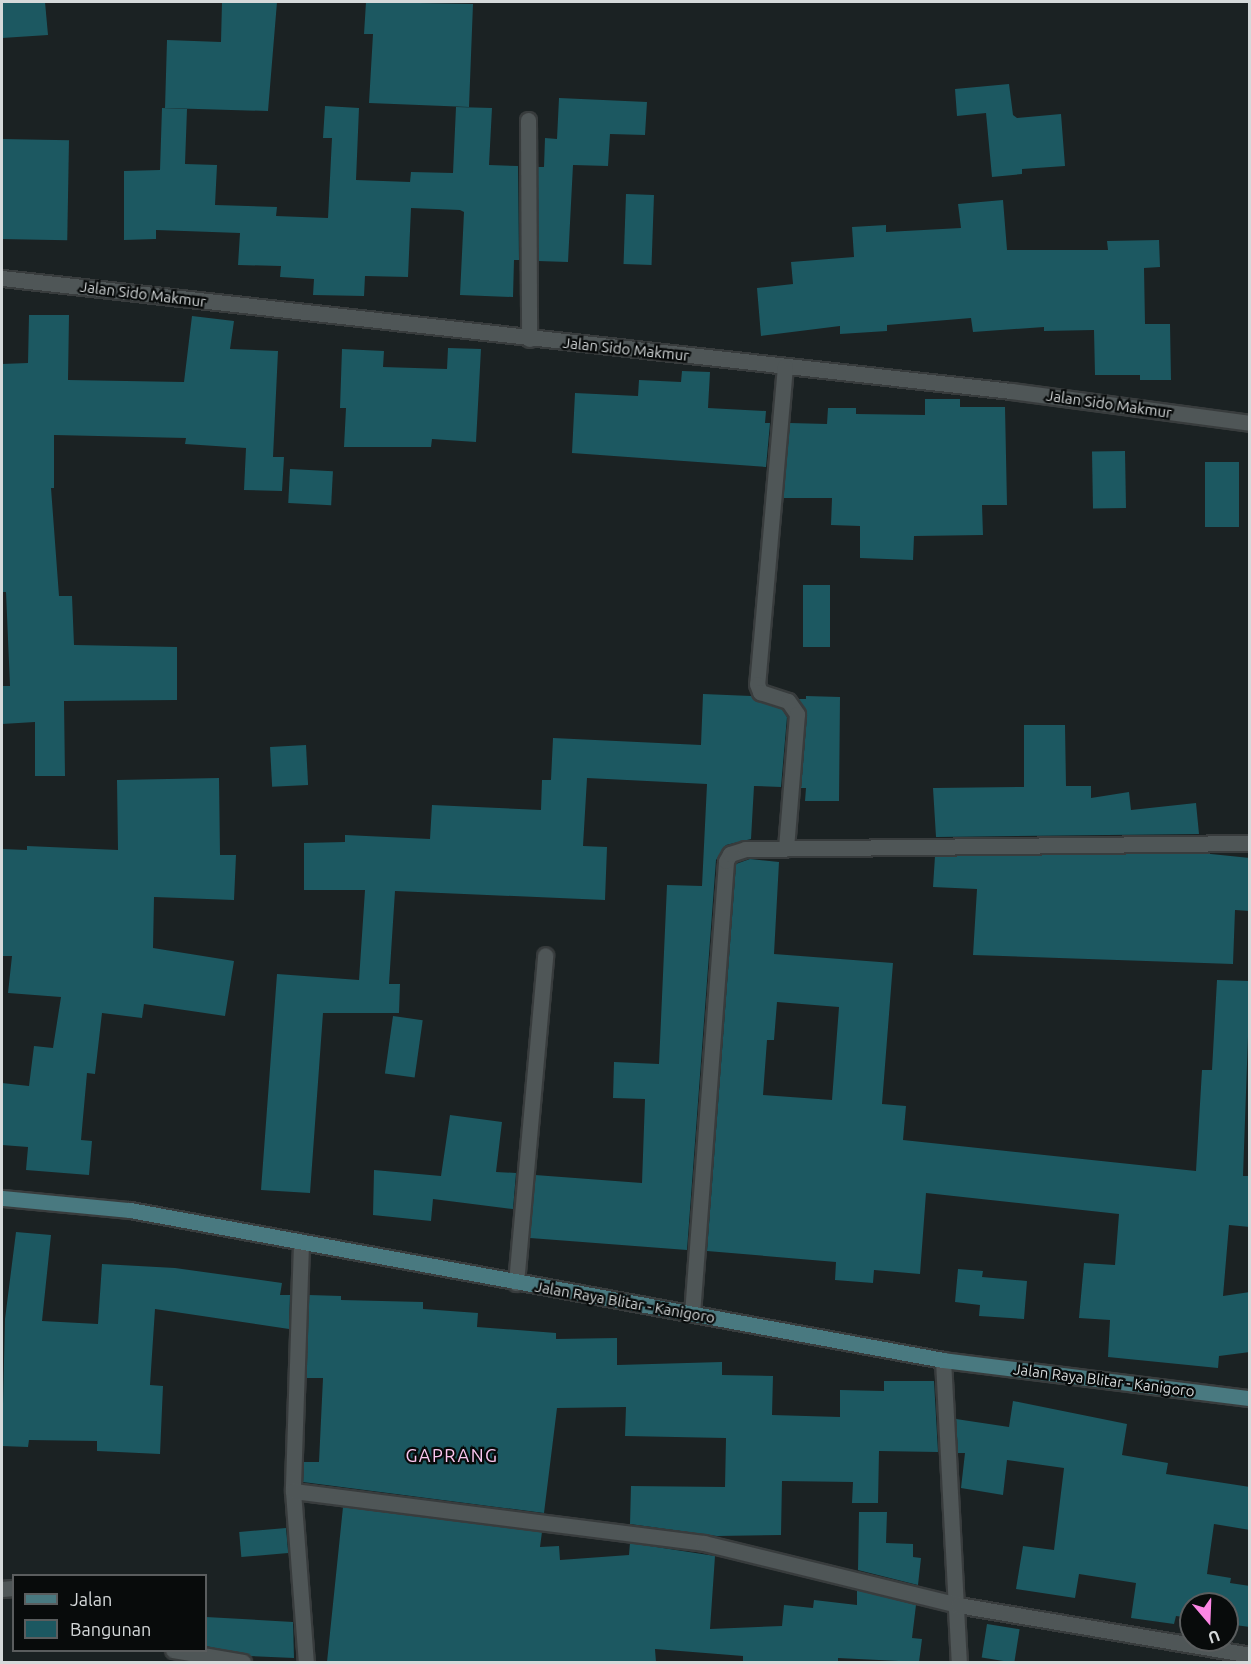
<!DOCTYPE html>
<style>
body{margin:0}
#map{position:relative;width:1251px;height:1664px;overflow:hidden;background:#1b2223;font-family:Ubuntu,sans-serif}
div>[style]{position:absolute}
.building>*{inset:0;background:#1c5861;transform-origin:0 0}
.roads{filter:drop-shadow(2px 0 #383c3d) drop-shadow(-2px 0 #383c3d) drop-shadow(0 2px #383c3d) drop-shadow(0 -2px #383c3d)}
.minor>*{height:15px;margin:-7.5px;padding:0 7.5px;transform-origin:7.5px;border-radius:7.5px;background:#4f5657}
.secondary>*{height:15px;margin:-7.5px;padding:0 7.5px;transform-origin:7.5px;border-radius:7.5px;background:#497980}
span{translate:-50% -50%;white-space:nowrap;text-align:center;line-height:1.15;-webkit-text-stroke:4.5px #080b0b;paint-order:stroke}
.street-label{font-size:15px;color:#d5d9da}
.quarter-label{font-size:18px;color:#fcc6ef;letter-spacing:1.5px}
.frame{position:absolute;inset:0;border:3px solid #d5d9da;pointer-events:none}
.legend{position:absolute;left:12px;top:1574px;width:195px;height:78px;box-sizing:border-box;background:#080b0b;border:2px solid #5a5d5e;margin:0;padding:8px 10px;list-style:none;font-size:18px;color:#d5d9da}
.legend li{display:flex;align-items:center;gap:12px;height:30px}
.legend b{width:30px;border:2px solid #5a5d5e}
.north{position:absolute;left:1179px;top:1592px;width:60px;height:60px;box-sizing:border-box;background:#080b0b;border:2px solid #5a5d5e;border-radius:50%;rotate:161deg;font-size:16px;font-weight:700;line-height:24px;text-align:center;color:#d5d9da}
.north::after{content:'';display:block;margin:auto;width:21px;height:27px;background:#fc86e4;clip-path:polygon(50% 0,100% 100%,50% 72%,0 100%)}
</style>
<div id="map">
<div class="building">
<i style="clip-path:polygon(2px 2px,45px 2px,48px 35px,2px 38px)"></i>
<i style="clip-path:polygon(222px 2px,277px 2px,268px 111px,165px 108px,167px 40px,221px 42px)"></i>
<i style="clip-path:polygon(366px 2px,473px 4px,469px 107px,369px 103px,373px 34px,364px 34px)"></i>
<i style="clip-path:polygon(1009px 84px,1013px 115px,1017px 118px,1061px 114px,1065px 166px,1022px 169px,1022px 174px,992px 177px,986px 113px,957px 116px,955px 89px)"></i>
<i style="clip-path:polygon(559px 98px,647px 102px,645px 135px,610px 134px,608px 166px,573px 165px,568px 262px,538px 261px,538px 167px,544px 167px,545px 138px,557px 139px)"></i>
<i style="clip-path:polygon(325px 106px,359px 108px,356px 180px,410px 182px,411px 172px,453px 173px,456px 107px,492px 108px,489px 165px,518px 166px,519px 260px,514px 260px,513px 297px,460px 295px,464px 212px,460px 210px,411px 208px,408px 277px,365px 276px,364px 296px,313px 295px,314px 279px,280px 277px,281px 266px,238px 265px,240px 233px,156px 230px,156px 239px,124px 240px,124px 171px,160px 170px,162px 108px,187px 109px,185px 164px,217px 165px,215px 205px,277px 207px,276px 216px,328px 218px,332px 138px,323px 138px)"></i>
<i style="left:2px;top:139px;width:67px;height:100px;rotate:1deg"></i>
<i style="left:626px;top:194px;width:28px;height:70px;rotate:2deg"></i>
<i style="clip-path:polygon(1003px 200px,1007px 250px,1108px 250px,1107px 241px,1159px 240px,1160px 267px,1144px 268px,1145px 324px,1170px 324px,1171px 380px,1140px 380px,1140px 375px,1095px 375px,1094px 330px,1044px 331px,1044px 327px,973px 332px,971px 318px,887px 325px,887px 331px,840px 334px,840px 326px,761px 336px,757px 288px,793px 284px,791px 262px,854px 257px,852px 227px,886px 225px,886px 232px,961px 228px,958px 204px)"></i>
<i style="clip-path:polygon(29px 315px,69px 315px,68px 380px,184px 382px,192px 316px,234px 321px,230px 349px,278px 351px,273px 457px,284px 457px,282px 491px,244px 490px,246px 448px,185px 444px,186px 438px,54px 435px,54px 488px,51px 488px,59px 596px,72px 596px,74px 645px,177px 647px,177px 700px,64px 701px,65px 776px,35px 776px,35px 722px,2px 724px,2px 686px,10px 686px,6px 592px,2px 592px,2px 364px,28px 363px)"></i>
<i style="clip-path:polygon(448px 348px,481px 349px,476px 442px,432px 439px,431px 447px,344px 447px,346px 408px,340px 408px,342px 349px,384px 351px,383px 367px,447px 369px)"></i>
<i style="clip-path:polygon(682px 371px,710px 372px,708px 408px,766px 411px,765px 423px,770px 423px,766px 467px,572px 453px,575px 393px,638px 396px,639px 380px,681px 382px)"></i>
<i style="clip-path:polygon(925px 399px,960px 399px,960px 407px,1005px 407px,1007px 505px,982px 505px,983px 535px,914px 536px,913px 560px,860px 558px,860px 526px,831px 525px,832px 498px,783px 498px,790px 423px,827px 424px,828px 408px,856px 408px,856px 414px,925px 415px)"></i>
<i style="left:1125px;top:451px;width:57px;height:33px;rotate:89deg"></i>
<i style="left:1239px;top:462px;width:65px;height:34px;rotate:90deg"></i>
<i style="left:290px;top:469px;width:43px;height:34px;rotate:3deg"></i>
<i style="left:803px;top:585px;width:27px;height:62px"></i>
<i style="clip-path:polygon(703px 694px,751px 696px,782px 709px,787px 717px,781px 787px,754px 786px,751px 839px,726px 845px,716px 860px,687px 1250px,530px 1238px,535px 1175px,642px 1183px,645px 1099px,613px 1098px,614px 1062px,659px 1064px,667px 885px,702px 886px,707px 784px,587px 778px,583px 846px,607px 847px,605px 900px,395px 891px,389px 984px,400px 984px,399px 1013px,323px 1013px,310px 1193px,261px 1190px,277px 974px,359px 980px,365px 890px,304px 890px,304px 843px,345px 842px,345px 835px,430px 839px,432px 805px,541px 810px,542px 780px,551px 780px,553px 738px,701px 745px)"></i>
<i style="clip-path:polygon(806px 696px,840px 697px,839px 801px,805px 801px,806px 788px,801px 788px,807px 715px,798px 699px,806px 699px)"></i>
<i style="clip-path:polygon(1024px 725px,1065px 725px,1066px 786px,1091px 786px,1091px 798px,1129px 792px,1131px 810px,1196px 803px,1199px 834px,936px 837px,933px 788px,1024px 787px)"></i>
<i style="left:306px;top:745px;width:40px;height:36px;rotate:87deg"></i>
<i style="clip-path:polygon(219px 778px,220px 855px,236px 855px,234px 900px,154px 897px,153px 948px,234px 961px,225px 1016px,144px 1004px,142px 1018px,102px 1013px,95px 1074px,87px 1073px,81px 1140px,92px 1141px,89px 1175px,26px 1170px,28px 1147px,2px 1145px,2px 1083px,29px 1086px,34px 1046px,53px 1048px,61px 997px,8px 993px,12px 956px,2px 956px,2px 849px,27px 850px,27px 846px,118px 850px,117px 780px)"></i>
<i style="clip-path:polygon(1201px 853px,1250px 858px,1250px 911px,1235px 910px,1233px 964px,973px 955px,977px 889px,933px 887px,935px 856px)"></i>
<i style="clip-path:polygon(evenodd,750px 859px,779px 862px,774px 954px,893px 963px,882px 1104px,906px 1106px,903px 1140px,1196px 1171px,1202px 1070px,1212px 1070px,1217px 980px,1250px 981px,1243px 1176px,1250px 1176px,1250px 1227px,1229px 1225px,1223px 1296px,1250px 1292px,1250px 1352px,1219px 1356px,1218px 1368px,1108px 1357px,1110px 1320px,1079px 1318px,1084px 1263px,1115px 1265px,1119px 1214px,926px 1193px,920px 1274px,874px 1270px,873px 1283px,835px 1280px,836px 1262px,707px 1251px,736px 864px,750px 859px,777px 1002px,839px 1007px,832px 1100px,763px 1095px,767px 1040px,774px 1040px,777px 1002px)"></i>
<i style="left:393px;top:1016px;width:30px;height:58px;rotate:8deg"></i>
<i style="clip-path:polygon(450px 1115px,502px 1122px,496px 1172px,516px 1173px,513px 1209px,433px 1199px,431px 1221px,373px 1215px,374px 1170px,441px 1176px)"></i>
<i style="clip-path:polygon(16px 1232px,51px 1235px,42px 1321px,98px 1324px,102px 1264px,175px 1268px,282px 1283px,280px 1295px,290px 1295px,289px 1329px,155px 1309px,150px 1385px,163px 1386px,160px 1454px,97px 1451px,97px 1441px,29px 1440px,28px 1447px,2px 1446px,5px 1319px)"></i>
<i style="clip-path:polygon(958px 1269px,983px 1271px,982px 1277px,1027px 1281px,1024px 1319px,979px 1316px,980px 1305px,955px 1302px)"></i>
<i style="clip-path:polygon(309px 1295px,341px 1296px,341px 1300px,423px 1302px,423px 1309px,478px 1313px,477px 1327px,556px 1333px,556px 1339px,617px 1338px,617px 1365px,722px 1362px,722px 1375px,773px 1376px,772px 1415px,840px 1417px,840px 1390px,884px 1391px,884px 1381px,934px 1381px,938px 1452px,879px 1451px,878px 1503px,852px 1503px,853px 1482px,782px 1481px,781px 1535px,717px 1536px,630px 1524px,631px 1486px,725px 1487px,726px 1438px,625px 1436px,626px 1407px,557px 1408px,544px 1513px,303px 1482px,304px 1462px,319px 1462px,323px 1378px,306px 1378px)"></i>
<i style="clip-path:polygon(1013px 1401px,1127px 1424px,1122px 1455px,1168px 1463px,1166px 1474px,1250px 1487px,1250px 1530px,1214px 1524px,1207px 1574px,1231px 1578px,1230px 1583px,1250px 1586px,1250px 1627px,1227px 1624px,1227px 1604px,1191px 1604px,1191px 1618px,1176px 1616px,1174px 1624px,1131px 1618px,1136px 1583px,1079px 1574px,1075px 1598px,1016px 1589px,1023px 1546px,1054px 1550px,1064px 1468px,1007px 1460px,1003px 1495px,961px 1488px,965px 1453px,958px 1453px,956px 1419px,1009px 1427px)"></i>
<i style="clip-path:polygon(343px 1507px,542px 1532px,540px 1547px,559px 1546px,560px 1560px,629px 1555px,630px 1543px,715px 1556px,710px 1629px,782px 1626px,784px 1605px,813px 1608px,814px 1600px,857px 1605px,857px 1590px,916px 1605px,912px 1638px,922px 1639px,919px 1662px,838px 1658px,838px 1662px,743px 1662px,743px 1656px,655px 1649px,656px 1662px,327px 1662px)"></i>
<i style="clip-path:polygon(859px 1512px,887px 1512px,886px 1543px,913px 1544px,913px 1557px,921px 1558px,918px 1585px,858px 1570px)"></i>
<i style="left:286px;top:1528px;width:25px;height:47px;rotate:85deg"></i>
<i style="clip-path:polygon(206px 1617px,293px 1622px,294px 1658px,250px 1656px,206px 1646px)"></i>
<i style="left:987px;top:1624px;width:33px;height:34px;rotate:9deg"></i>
</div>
<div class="roads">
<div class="minor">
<i style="left:528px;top:120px;width:219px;rotate:89.7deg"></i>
<i style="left:2px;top:278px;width:1015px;rotate:6.39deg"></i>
<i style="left:1011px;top:391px;width:241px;rotate:7.6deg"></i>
<i style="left:785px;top:366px;width:319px;rotate:95deg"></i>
<i style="left:757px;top:684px;width:9px;rotate:69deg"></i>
<i style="left:760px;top:692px;width:29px;rotate:18deg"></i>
<i style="left:788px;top:701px;width:16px;rotate:55deg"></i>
<i style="left:797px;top:714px;width:135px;rotate:94.7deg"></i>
<i style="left:301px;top:1244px;width:247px;rotate:91.9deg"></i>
<i style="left:293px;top:1491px;width:171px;rotate:85.7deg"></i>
<i style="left:516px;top:1283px;width:329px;rotate:-84.9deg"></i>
<i style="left:692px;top:1314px;width:454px;rotate:-85.7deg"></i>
<i style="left:726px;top:861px;width:8px;rotate:-60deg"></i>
<i style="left:730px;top:854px;width:16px;rotate:-18deg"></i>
<i style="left:745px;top:849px;width:505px;rotate:-0.68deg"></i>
<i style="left:943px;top:1360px;width:302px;rotate:87deg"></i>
<i style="left:293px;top:1491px;width:414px;rotate:7.2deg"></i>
<i style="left:704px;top:1543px;width:261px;rotate:13.7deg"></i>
<i style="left:958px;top:1605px;width:296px;rotate:9.7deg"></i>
<i style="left:2px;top:1589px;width:12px;rotate:-5deg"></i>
<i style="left:173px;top:1650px;width:71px;rotate:9.7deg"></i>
</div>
<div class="secondary">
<i style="left:2px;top:1198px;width:129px;rotate:5.4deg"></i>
<i style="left:130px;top:1210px;width:827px;rotate:10.45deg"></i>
<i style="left:943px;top:1360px;width:309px;rotate:7.1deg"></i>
</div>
</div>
<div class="street-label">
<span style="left:143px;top:294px;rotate:7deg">Jalan Sido Makmur</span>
<span style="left:626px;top:349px;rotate:6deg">Jalan Sido Makmur</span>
<span style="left:1109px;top:404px;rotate:8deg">Jalan Sido Makmur</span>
<span style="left:625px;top:1302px;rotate:10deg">Jalan Raya Blitar - Kanigoro</span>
<span style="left:1104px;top:1380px;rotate:7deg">Jalan Raya Blitar - Kanigoro</span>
</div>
<div class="quarter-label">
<span style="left:452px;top:1455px">GAPRANG</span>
</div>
<div class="frame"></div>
<ul class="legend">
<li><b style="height:8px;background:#497980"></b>Jalan</li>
<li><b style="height:16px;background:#1c5861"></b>Bangunan</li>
</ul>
<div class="north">U</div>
</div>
